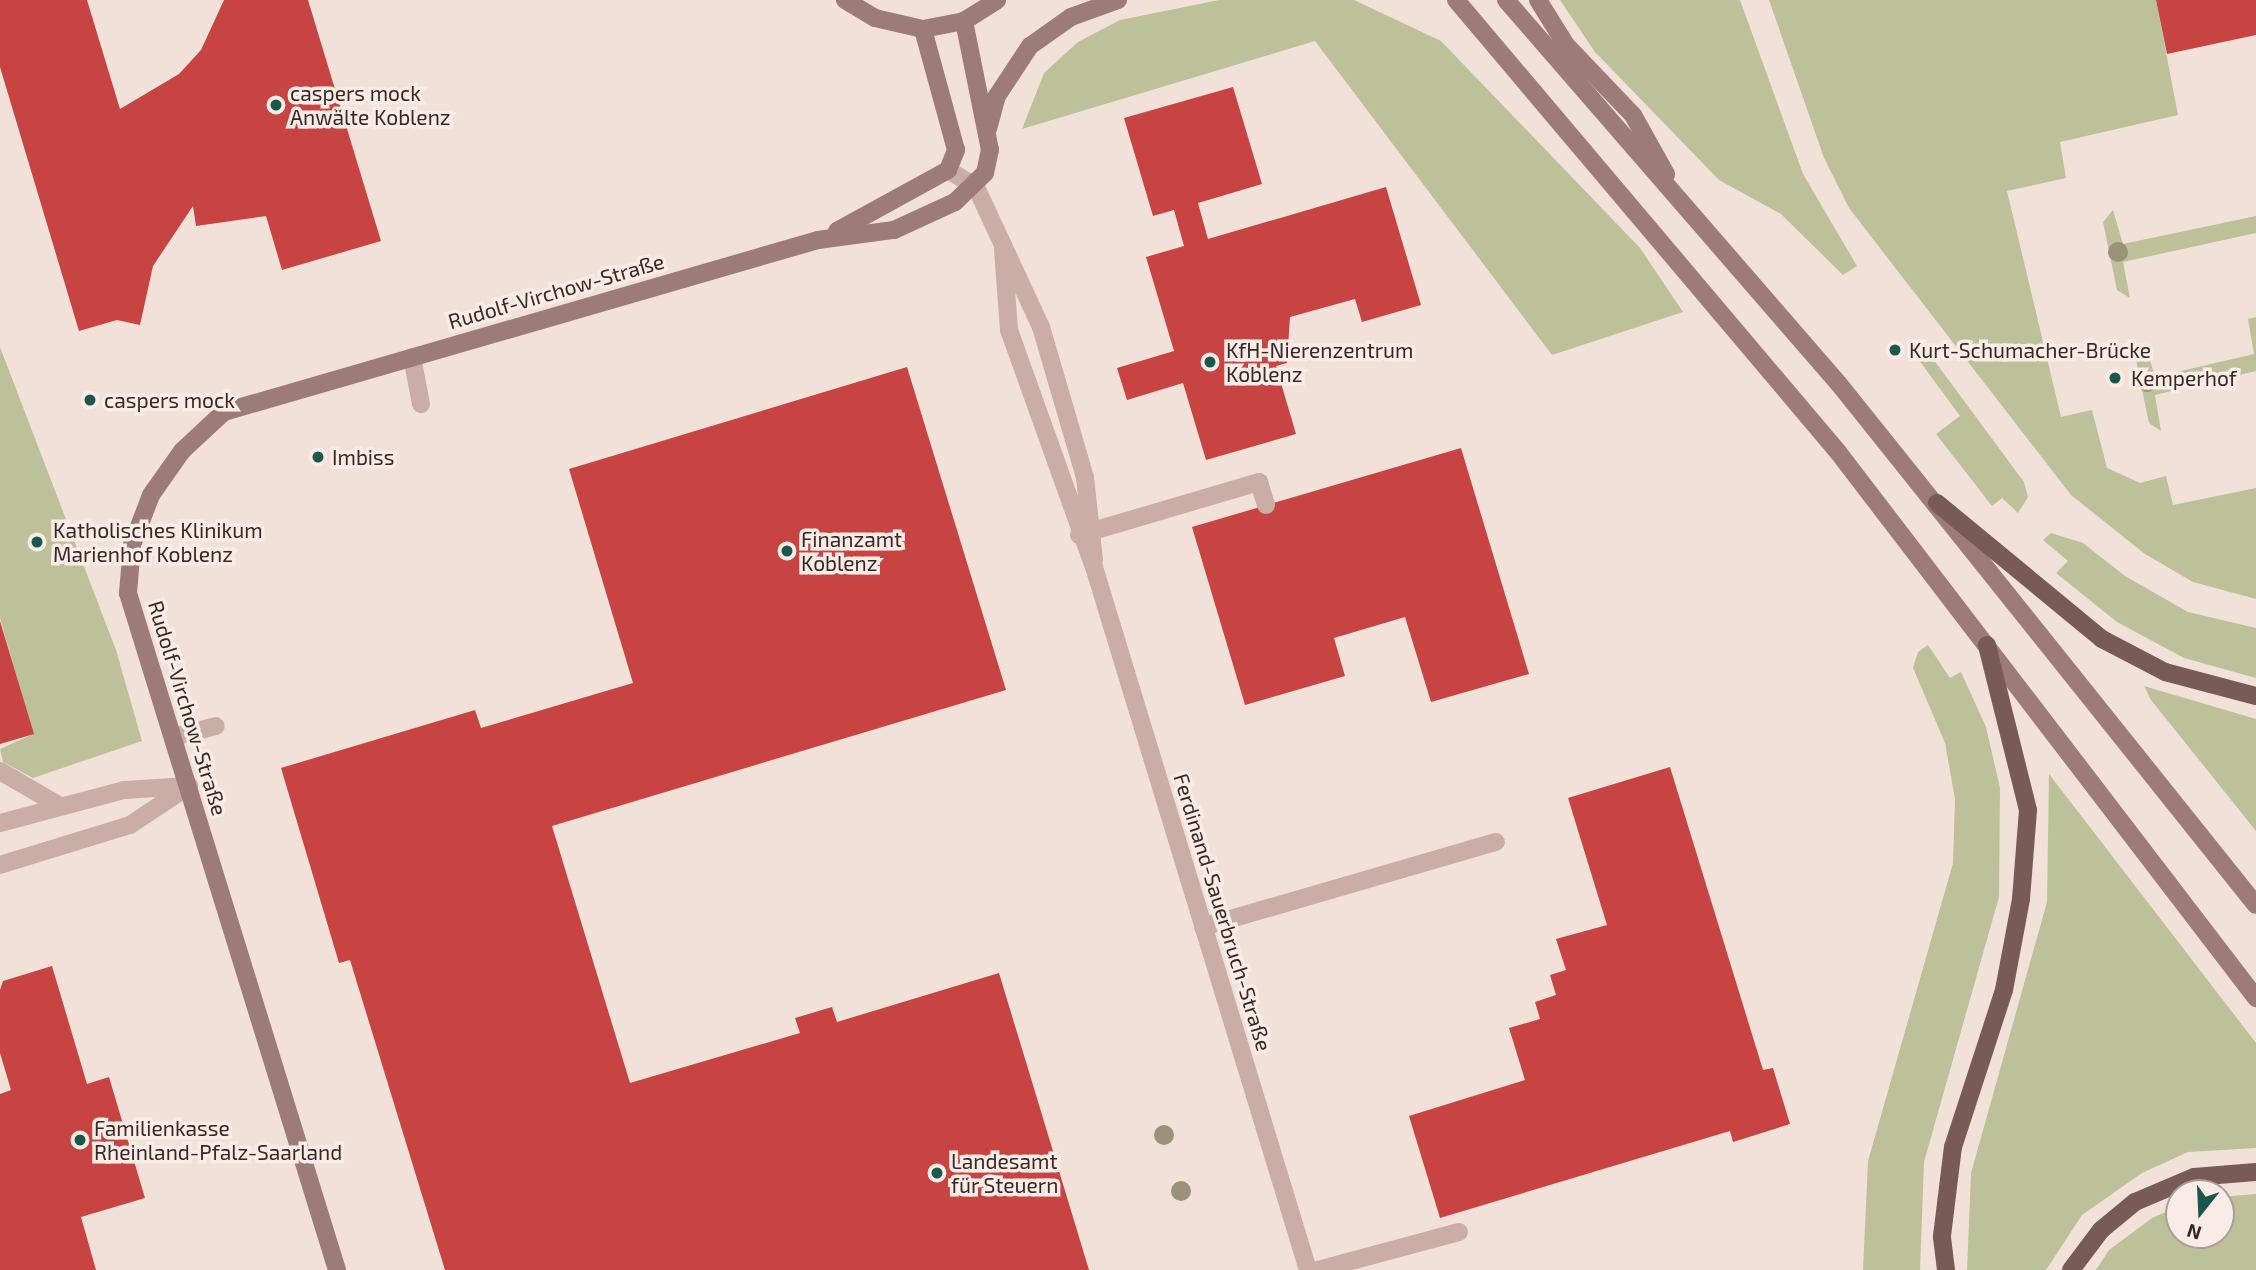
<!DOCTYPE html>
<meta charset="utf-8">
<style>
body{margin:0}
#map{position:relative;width:2256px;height:1270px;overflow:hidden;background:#f2e1d9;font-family:"Exo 2",sans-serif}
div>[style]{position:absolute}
.green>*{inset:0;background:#bcc199}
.building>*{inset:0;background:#c74442}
.lane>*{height:18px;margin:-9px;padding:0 9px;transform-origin:9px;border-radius:9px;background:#caaea5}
.street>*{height:18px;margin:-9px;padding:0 9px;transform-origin:9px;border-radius:9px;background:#caaea5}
.secondary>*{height:18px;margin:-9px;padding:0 9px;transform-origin:9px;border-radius:9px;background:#9d7c77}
.primary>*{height:18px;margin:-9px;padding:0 9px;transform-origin:9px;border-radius:9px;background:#785b57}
.trees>*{width:20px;height:20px;margin:-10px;border-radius:50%;background:#989379}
.dots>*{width:19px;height:19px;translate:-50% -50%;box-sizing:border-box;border:4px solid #f9ece6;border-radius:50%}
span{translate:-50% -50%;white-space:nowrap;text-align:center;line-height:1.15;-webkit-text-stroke:7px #f9ece6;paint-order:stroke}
.poi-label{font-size:21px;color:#352827}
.left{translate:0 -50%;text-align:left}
.street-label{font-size:21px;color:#352827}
.north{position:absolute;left:2165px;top:1179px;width:70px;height:70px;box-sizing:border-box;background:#f9ece6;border:2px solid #ab9e9a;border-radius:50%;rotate:198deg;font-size:19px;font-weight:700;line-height:28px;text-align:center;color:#352827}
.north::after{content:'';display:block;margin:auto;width:24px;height:32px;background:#1c574d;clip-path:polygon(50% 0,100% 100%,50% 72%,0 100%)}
</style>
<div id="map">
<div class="green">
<i style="clip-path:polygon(1219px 0,1354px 0,1441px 41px,1640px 248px,1683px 312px,1552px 355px,1315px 41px,1022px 129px,1044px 73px,1078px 42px,1120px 20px)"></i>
<i style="clip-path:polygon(1560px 0,1740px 0,1803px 174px,1857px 266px,1843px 275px,1781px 214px,1719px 180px,1595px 52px)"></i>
<i style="clip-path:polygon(1769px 0,2156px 0,2178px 115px,2060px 142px,2066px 178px,2007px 191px,2061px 417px,2092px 410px,2107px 468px,2140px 483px,2166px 476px,2173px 505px,2256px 488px,2256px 599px,2193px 582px,2145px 554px,2071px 495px,1849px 208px,1824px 158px)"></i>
<i style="clip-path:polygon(2113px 210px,2123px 244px,2256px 216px,2256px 233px,2123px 262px,2130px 298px,2117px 290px,2103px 222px)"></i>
<i style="clip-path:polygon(2256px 317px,2256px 371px,2155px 395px,2161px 431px,2149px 423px,2135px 355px,2145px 343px,2155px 377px,2254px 354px,2248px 319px)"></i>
<i style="clip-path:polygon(1922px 344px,2024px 482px,2028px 497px,2018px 513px,2002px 498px,1992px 506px,1936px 434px,1960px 416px,1913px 352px)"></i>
<i style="clip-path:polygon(0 347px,116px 650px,142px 741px,33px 778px,3px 762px,0 749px,33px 734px,0 618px)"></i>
<i style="clip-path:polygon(2051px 533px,2083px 543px,2125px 576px,2188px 612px,2256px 628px,2256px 678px,2184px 658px,2117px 622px,2056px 573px,2068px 561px,2043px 540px)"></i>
<i style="clip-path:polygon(1928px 645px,1950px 678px,1961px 672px,1986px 727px,2000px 788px,1999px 897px,1924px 1162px,1920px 1270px,1863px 1270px,1868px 1161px,1953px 863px,1955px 799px,1945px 743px,1913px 668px,1918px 652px)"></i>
<i style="clip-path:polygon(2144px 686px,2256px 719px,2256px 831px,2151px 700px)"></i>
<i style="clip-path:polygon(2049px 774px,2256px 1043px,2256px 1148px,2188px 1152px,2142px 1173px,2082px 1215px,2046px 1270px,1967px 1270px,1971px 1173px,2047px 902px)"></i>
<i style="clip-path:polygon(2256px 1194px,2256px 1270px,2096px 1270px,2109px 1250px,2152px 1218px,2179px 1206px,2179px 1235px,2221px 1235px,2221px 1197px)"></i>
</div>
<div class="building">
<i style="clip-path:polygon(0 0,87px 0,120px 109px,179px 74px,201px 50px,224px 0,308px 0,381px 241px,282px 270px,266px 216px,196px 226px,193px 206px,153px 266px,140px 325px,117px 320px,79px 331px,0 67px)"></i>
<i style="clip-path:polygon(2156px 0,2256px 0,2256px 35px,2167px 54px)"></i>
<i style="clip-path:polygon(1233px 87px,1262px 184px,1198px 203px,1208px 239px,1386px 187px,1421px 305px,1362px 322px,1355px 299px,1290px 317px,1287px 363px,1276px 366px,1296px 434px,1206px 460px,1183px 383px,1127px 400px,1117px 368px,1174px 351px,1146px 257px,1184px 246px,1174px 210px,1153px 216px,1124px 118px)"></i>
<i style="clip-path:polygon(907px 367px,1006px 690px,552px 826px,630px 1083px,800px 1033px,795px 1018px,832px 1007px,837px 1022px,999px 973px,1089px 1270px,445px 1270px,350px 960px,339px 963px,281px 768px,475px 710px,481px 728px,633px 683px,569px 469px)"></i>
<i style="clip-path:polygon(1461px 448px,1529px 674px,1431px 702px,1405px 617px,1334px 638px,1345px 676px,1245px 705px,1192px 527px)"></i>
<i style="clip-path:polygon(0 621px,34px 734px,0 744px)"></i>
<i style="clip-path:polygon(1670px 767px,1763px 1070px,1773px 1068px,1790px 1124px,1733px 1142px,1730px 1131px,1440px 1218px,1409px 1116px,1525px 1080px,1509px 1028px,1540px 1019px,1535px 1002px,1556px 995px,1550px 975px,1566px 970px,1556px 939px,1607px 925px,1568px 798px)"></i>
<i style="clip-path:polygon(52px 966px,87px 1084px,109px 1077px,145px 1198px,81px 1217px,96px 1270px,0 1270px,0 1094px,11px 1090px,0 1053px,0 990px,3px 981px)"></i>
</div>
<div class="lane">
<i style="left:412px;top:357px;width:48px;rotate:79.2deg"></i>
<i style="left:1079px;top:535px;width:188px;rotate:-16.4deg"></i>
<i style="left:1259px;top:482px;width:24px;rotate:73deg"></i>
<i style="left:173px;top:737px;width:44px;rotate:-14.3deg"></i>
<i style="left:0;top:771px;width:69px;rotate:30.3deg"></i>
<i style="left:0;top:823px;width:128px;rotate:-14.9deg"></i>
<i style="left:124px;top:790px;width:65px;rotate:-3.5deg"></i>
<i style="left:0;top:865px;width:136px;rotate:-17.1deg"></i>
<i style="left:130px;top:825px;width:71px;rotate:-33.5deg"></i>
<i style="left:1203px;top:927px;width:305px;rotate:-16.2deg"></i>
<i style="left:1318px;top:1270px;width:146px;rotate:-15.1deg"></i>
</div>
<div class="street">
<i style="left:948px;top:170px;width:33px;rotate:31deg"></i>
<i style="left:976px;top:187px;width:154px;rotate:65.1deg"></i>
<i style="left:1041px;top:327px;width:156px;rotate:73.7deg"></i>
<i style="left:1085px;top:477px;width:83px;rotate:83.8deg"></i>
<i style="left:1003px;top:250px;width:80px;rotate:85.7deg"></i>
<i style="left:1009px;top:330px;width:252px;rotate:70.3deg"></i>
<i style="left:1094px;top:567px;width:735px;rotate:73.07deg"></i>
</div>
<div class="secondary">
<i style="left:845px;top:0;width:35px;rotate:31deg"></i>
<i style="left:875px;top:18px;width:49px;rotate:12.9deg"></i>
<i style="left:923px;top:29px;width:42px;rotate:-11deg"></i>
<i style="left:964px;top:21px;width:39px;rotate:-32deg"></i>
<i style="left:1456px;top:0;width:592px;rotate:49.8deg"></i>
<i style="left:1838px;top:452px;width:688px;rotate:52.56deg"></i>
<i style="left:1506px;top:0;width:508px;rotate:49.07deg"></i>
<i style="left:1839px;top:384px;width:667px;rotate:51.33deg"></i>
<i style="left:1538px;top:0;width:53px;rotate:58.1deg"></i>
<i style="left:1566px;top:45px;width:97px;rotate:46.3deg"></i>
<i style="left:1633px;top:115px;width:68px;rotate:60.8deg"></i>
<i style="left:988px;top:129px;width:34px;rotate:-75deg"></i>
<i style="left:997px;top:96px;width:60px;rotate:-56.6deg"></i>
<i style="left:1030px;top:46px;width:50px;rotate:-35.3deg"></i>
<i style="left:1071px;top:17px;width:50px;rotate:-19.9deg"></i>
<i style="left:837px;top:231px;width:127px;rotate:-28.8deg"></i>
<i style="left:948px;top:170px;width:22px;rotate:-68deg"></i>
<i style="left:956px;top:150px;width:125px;rotate:-105.3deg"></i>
<i style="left:337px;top:1270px;width:709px;rotate:-107.16deg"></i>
<i style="left:128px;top:593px;width:48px;rotate:-85.2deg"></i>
<i style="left:132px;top:545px;width:53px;rotate:-69.2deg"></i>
<i style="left:151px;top:495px;width:54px;rotate:-54.8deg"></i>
<i style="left:182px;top:451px;width:57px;rotate:-42.9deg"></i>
<i style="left:224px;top:412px;width:618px;rotate:-16.15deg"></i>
<i style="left:818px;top:240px;width:77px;rotate:-7.5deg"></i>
<i style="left:894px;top:230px;width:67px;rotate:-24.7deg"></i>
<i style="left:955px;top:202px;width:42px;rotate:-44deg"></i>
<i style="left:985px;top:173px;width:24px;rotate:-78deg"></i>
<i style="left:990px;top:150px;width:132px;rotate:-101.4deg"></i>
</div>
<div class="primary">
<i style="left:1937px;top:503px;width:214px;rotate:39.5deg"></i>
<i style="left:2102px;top:639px;width:71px;rotate:27.6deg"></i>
<i style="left:2165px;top:672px;width:94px;rotate:14.8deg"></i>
<i style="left:1946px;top:1270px;width:34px;rotate:-97deg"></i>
<i style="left:1942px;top:1236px;width:90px;rotate:-83deg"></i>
<i style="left:1953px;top:1147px;width:165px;rotate:-72deg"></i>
<i style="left:2004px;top:990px;width:93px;rotate:-79.4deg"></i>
<i style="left:2021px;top:899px;width:89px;rotate:-85.5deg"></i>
<i style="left:2028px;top:810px;width:170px;rotate:-104deg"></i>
<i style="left:2071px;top:1270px;width:50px;rotate:-53.1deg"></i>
<i style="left:2101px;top:1230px;width:44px;rotate:-39.5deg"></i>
<i style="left:2135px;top:1202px;width:64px;rotate:-23deg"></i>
<i style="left:2194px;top:1177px;width:62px;rotate:-4.6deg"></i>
</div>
<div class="trees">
<i style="left:2118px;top:252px"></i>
<i style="left:2147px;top:382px"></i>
<i style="left:1164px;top:1135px"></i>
<i style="left:1181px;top:1191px"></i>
</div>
<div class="dots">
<i style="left:276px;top:105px;background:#1c574d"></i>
<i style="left:1895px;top:350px;background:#1c574d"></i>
<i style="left:1210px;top:362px;background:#1c574d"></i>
<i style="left:2115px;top:378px;background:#1c574d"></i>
<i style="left:90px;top:400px;background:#1c574d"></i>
<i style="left:318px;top:457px;background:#1c574d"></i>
<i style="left:37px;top:542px;background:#1c574d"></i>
<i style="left:787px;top:551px;background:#1c574d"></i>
<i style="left:80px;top:1140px;background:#1c574d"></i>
<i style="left:937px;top:1173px;background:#1c574d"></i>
</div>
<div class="poi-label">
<span class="left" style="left:290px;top:105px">caspers mock<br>Anwälte Koblenz</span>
<span class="left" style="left:1226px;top:362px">KfH-Nierenzentrum<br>Koblenz</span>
<span class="left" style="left:1909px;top:350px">Kurt-Schumacher-Brücke</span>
<span class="left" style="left:2131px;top:378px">Kemperhof</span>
<span class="left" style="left:104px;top:400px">caspers mock</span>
<span class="left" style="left:332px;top:457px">Imbiss</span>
<span class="left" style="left:53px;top:542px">Katholisches Klinikum<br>Marienhof Koblenz</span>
<span class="left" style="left:801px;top:551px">Finanzamt<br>Koblenz</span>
<span class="left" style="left:94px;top:1140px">Familienkasse<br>Rheinland-Pfalz-Saarland</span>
<span class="left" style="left:951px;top:1173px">Landesamt<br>für Steuern</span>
</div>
<div class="street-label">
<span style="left:556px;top:291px;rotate:-16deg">Rudolf-Virchow-Straße</span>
<span style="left:188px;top:708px;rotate:73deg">Rudolf-Virchow-Straße</span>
<span style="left:1223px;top:912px;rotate:73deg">Ferdinand-Sauerbruch-Straße</span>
</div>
<div class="north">N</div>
</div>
